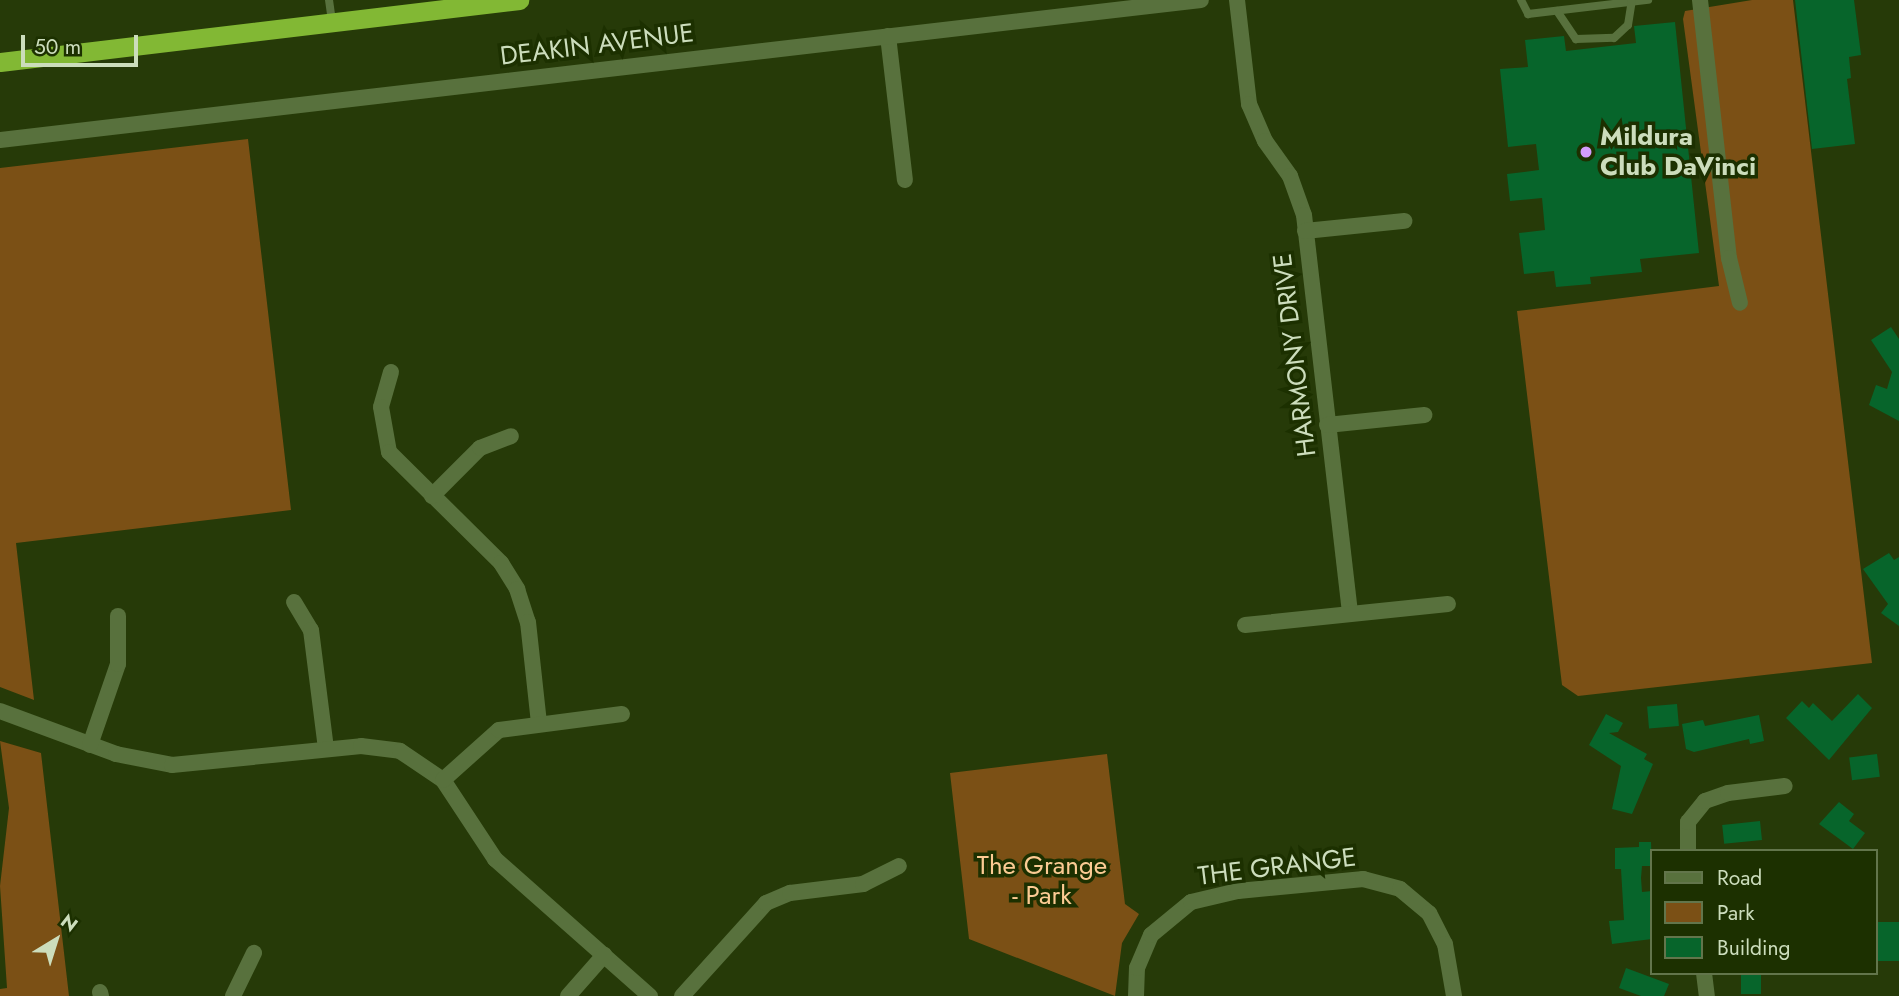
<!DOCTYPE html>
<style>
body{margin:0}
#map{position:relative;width:1899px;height:996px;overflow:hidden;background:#263a08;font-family:Jost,sans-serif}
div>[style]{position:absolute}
.green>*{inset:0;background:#7b5015}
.building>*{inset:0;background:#07652b;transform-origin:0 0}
.service>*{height:8px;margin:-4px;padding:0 4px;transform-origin:4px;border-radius:4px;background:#58713d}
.minor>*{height:16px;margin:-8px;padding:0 8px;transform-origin:8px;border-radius:8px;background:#58713d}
.trunk>*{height:19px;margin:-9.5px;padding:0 9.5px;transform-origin:9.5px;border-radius:9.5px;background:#82b834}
.dots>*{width:19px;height:19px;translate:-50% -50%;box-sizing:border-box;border:4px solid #1c3000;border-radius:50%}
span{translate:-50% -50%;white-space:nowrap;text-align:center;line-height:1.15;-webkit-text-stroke:7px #1c3000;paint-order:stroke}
.street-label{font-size:26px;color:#ccddbc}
.poi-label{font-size:26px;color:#ccddbc;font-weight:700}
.left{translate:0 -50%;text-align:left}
.park-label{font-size:26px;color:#fccb93}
.legend{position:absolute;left:1650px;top:849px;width:228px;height:126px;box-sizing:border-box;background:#1c3000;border:2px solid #62754b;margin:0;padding:9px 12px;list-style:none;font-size:21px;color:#ccddbc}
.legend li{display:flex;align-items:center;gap:14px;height:35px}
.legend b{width:35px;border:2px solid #62754b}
.north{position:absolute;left:21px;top:905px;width:70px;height:70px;-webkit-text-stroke:5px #1c3000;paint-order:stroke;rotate:38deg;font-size:19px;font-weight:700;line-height:28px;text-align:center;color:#ccddbc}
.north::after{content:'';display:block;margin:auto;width:24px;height:32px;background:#ccddbc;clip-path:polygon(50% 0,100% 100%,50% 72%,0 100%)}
.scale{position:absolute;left:21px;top:35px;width:117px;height:32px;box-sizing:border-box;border:4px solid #ccddbc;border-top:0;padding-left:9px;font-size:21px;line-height:24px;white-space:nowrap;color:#ccddbc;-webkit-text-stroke:5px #1c3000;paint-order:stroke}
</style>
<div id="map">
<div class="green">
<i style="clip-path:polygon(1752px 0,1793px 0,1872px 663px,1578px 696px,1562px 685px,1517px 311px,1719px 286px,1683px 19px,1685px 11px)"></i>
<i style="clip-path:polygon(248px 139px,291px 510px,16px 543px,34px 700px,0 687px,0 168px)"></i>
<i style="clip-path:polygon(0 741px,41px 753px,69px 996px,0 996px,0 989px,7px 988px,0 886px,9px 808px)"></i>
<i style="clip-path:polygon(1107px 754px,1125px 904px,1139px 914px,1122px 943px,1115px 996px,969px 939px,950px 773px)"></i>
</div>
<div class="building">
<i style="clip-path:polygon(1795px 0,1854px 0,1861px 55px,1849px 57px,1851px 78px,1847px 79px,1855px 144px,1812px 149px)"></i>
<i style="clip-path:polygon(1675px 22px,1699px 253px,1640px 259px,1642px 272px,1590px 277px,1591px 284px,1556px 287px,1554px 271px,1524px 274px,1519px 233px,1545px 230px,1542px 198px,1510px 201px,1507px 174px,1539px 170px,1536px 144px,1508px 147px,1500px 69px,1528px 67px,1525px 40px,1564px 36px,1566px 51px,1636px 43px,1634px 26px)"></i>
<i style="clip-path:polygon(1891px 327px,1899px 339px,1899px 421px,1869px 405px,1876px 385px,1887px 389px,1892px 372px,1871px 340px)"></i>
<i style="clip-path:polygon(1889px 553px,1894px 560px,1899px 557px,1899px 626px,1881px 613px,1888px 604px,1863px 569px)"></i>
<i style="clip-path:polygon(1858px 694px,1872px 708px,1829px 760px,1786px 718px,1802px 701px,1809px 708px,1813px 703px,1832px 721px)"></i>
<i style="left:1677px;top:704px;width:22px;height:30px;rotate:85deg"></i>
<i style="clip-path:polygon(1606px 714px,1623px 723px,1618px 732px,1609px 733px,1647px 754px,1644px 759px,1653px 764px,1632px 814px,1612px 809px,1621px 766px,1589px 745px)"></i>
<i style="clip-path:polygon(1759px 715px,1764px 741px,1750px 744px,1749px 739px,1694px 752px,1686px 749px,1682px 724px,1703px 720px,1705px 726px)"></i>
<i style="left:1877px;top:754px;width:23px;height:28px;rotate:83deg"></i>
<i style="clip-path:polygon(1839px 802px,1854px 814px,1849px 821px,1865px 833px,1853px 849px,1819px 824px)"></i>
<i style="left:1760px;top:821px;width:19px;height:38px;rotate:84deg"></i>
<i style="clip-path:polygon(1639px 842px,1651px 842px,1652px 866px,1642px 866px,1641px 878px,1642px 892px,1652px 891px,1652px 939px,1612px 944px,1609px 921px,1624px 920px,1621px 869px,1615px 869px,1615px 848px,1639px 847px)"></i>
<i style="left:1899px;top:922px;width:39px;height:23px;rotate:90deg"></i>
<i style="clip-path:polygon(1626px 968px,1669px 984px,1664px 996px,1641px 996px,1619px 988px)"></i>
<i style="left:1741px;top:973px;width:20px;height:21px"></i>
</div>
<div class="service">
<i style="left:329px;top:0;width:22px;rotate:82deg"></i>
<i style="left:1521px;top:0;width:16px;rotate:63deg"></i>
<i style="left:1528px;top:14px;width:121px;rotate:-6.7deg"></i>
<i style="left:1557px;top:11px;width:34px;rotate:56deg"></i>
<i style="left:1576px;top:39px;width:38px;rotate:-2deg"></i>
<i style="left:1614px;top:38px;width:19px;rotate:-43deg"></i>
<i style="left:1628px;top:25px;width:25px;rotate:-81deg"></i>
</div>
<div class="minor">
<i style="left:1237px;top:0;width:105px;rotate:83.4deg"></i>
<i style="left:1249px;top:104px;width:40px;rotate:66.6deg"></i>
<i style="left:1265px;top:141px;width:43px;rotate:54.5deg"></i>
<i style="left:1290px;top:176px;width:41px;rotate:70.3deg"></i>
<i style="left:1304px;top:215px;width:401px;rotate:83.4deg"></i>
<i style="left:1700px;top:0;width:260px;rotate:83.6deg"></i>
<i style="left:1729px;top:258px;width:46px;rotate:76.3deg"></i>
<i style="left:888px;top:36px;width:145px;rotate:83.3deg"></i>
<i style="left:0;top:140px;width:1209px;rotate:-6.65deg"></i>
<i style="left:1305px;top:231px;width:100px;rotate:-5.8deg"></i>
<i style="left:391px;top:372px;width:36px;rotate:106deg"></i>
<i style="left:381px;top:407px;width:46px;rotate:79.9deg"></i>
<i style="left:389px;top:452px;width:158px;rotate:44.7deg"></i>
<i style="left:501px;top:563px;width:31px;rotate:58deg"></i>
<i style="left:517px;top:589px;width:35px;rotate:72deg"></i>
<i style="left:528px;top:622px;width:102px;rotate:83.8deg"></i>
<i style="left:1327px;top:425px;width:98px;rotate:-5.9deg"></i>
<i style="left:432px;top:496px;width:68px;rotate:-45deg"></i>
<i style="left:480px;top:448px;width:33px;rotate:-21deg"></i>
<i style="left:294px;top:602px;width:33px;rotate:59deg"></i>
<i style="left:311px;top:630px;width:120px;rotate:82.8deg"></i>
<i style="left:1245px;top:625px;width:204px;rotate:-5.9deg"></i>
<i style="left:0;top:711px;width:124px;rotate:20.3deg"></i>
<i style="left:116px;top:754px;width:57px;rotate:11.1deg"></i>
<i style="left:172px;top:765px;width:190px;rotate:-5.7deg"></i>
<i style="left:361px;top:746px;width:39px;rotate:7deg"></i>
<i style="left:400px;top:751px;width:52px;rotate:34deg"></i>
<i style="left:443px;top:780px;width:95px;rotate:56.6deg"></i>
<i style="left:495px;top:859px;width:207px;rotate:41.5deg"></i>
<i style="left:90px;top:745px;width:86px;rotate:-70.9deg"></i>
<i style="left:118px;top:664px;width:48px;rotate:-90deg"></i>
<i style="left:443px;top:780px;width:75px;rotate:-41.8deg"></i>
<i style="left:499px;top:730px;width:124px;rotate:-7.4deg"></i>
<i style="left:1688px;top:851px;width:29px;rotate:-90deg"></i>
<i style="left:1688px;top:822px;width:27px;rotate:-51deg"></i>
<i style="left:1705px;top:801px;width:24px;rotate:-19deg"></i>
<i style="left:1728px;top:793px;width:57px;rotate:-7deg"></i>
<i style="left:1704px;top:973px;width:23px;rotate:83deg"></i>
<i style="left:100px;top:992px;width:4px;rotate:76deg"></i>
<i style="left:233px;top:996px;width:48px;rotate:-64deg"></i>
<i style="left:568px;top:996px;width:55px;rotate:-48.7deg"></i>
<i style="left:682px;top:996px;width:125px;rotate:-47.9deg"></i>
<i style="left:766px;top:903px;width:26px;rotate:-23deg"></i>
<i style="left:790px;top:893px;width:74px;rotate:-7deg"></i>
<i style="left:863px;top:884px;width:40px;rotate:-26.6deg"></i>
<i style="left:1136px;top:996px;width:28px;rotate:-88deg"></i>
<i style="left:1137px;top:968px;width:36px;rotate:-67deg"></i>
<i style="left:1151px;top:935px;width:52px;rotate:-39.5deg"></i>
<i style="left:1191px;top:902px;width:48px;rotate:-13.2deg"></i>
<i style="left:1238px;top:891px;width:126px;rotate:-5.5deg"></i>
<i style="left:1363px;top:879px;width:38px;rotate:15deg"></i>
<i style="left:1400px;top:889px;width:38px;rotate:40deg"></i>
<i style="left:1429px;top:913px;width:35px;rotate:63deg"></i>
<i style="left:1445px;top:944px;width:53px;rotate:80.2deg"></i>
</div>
<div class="trunk">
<i style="left:0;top:62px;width:523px;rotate:-6.81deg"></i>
</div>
<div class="dots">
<i style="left:1586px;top:152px;background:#d39cfd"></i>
</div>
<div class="street-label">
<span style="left:597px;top:45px;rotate:-7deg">DEAKIN AVENUE</span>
<span style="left:1295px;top:355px;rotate:-97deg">HARMONY DRIVE</span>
<span style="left:1277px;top:867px;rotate:-7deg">THE GRANGE</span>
</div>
<div class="poi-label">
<span class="left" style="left:1600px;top:152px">Mildura<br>Club DaVinci</span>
</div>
<div class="park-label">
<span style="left:1042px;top:881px">The Grange<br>- Park</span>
</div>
<ul class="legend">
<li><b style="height:9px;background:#58713d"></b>Road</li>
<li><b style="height:19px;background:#7b5015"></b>Park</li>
<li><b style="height:19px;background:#07652b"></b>Building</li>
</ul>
<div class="north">N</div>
<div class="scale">50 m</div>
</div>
